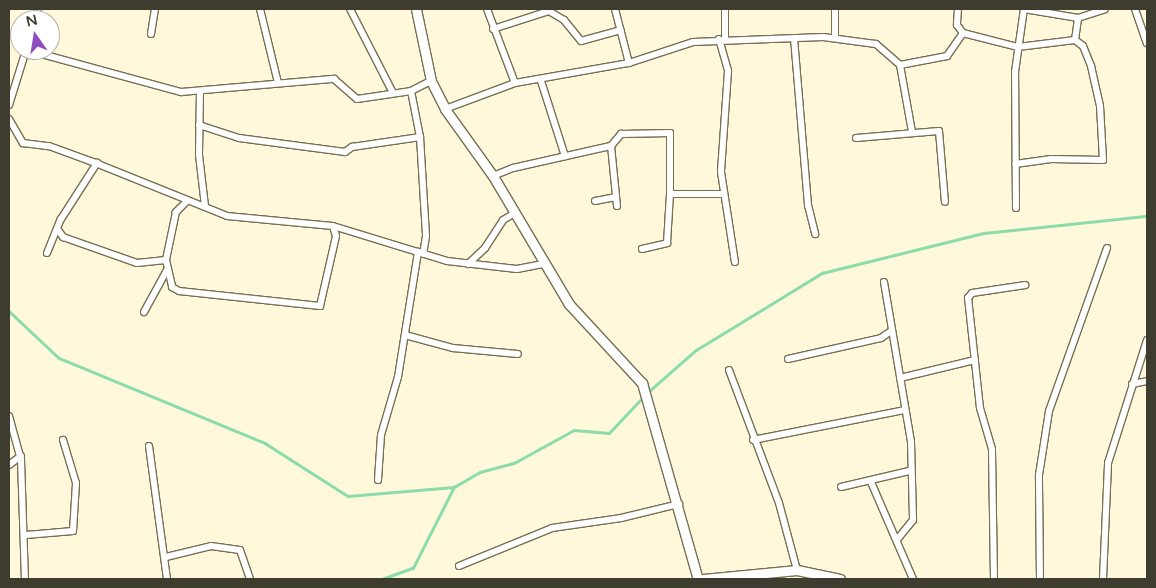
<!DOCTYPE html>
<style>
body{margin:0}
#map{position:relative;width:1156px;height:588px;overflow:hidden;background:#fff8da;font-family:"Varela Round",sans-serif}
div>[style]{position:absolute}
.stream>*{height:2.5px;margin:-1.25px;padding:0 1.25px;transform-origin:1.25px;border-radius:1.25px;background:#8bdcab}
.roads{filter:drop-shadow(1px 0 #757055) drop-shadow(-1px 0 #757055) drop-shadow(0 1px #757055) drop-shadow(0 -1px #757055)}
.street>*{height:6px;margin:-3px;padding:0 3px;transform-origin:3px;border-radius:3px;background:#fff}
.secondary>*{height:9px;margin:-4.5px;padding:0 4.5px;transform-origin:4.5px;border-radius:4.5px;background:#fff}
span{translate:-50% -50%;white-space:nowrap;text-align:center;line-height:1.15;-webkit-text-stroke:5px #fff;paint-order:stroke}
.frame{position:absolute;inset:0;border:10px solid #3e3b2f;pointer-events:none}
.north{position:absolute;left:10px;top:10px;width:50px;height:50px;box-sizing:border-box;background:#fff;border:1px solid #b2b1ac;border-radius:50%;rotate:347deg;font-size:14px;font-weight:700;line-height:20px;text-align:center;color:#3e3b2f}
.north::after{content:'';display:block;margin:auto;width:18px;height:22px;background:#904dc1;clip-path:polygon(50% 0,100% 100%,50% 72%,0 100%)}
</style>
<div id="map">
<div class="stream">
<i style="left:9px;top:311px;width:69px;rotate:43.2deg"></i>
<i style="left:59px;top:358px;width:223px;rotate:22.4deg"></i>
<i style="left:265px;top:443px;width:98px;rotate:32.6deg"></i>
<i style="left:348px;top:496px;width:106px;rotate:-4.9deg"></i>
<i style="left:454px;top:487px;width:30px;rotate:-30deg"></i>
<i style="left:480px;top:472px;width:35px;rotate:-15deg"></i>
<i style="left:514px;top:463px;width:68px;rotate:-28.8deg"></i>
<i style="left:574px;top:430px;width:35px;rotate:5deg"></i>
<i style="left:609px;top:433px;width:50px;rotate:-46.6deg"></i>
<i style="left:647px;top:393px;width:65px;rotate:-41.3deg"></i>
<i style="left:696px;top:350px;width:148px;rotate:-31.4deg"></i>
<i style="left:822px;top:273px;width:167px;rotate:-13.9deg"></i>
<i style="left:984px;top:233px;width:164px;rotate:-6deg"></i>
<i style="left:345px;top:579px;width:24px"></i>
<i style="left:382px;top:579px;width:33px;rotate:-20deg"></i>
<i style="left:413px;top:568px;width:91px;rotate:-63.2deg"></i>
</div>
<div class="roads">
<div class="street">
<i style="left:260px;top:9px;width:76px;rotate:76.3deg"></i>
<i style="left:350px;top:9px;width:94px;rotate:62.9deg"></i>
<i style="left:487px;top:9px;width:79px;rotate:69.3deg"></i>
<i style="left:615px;top:9px;width:56px;rotate:75.5deg"></i>
<i style="left:725px;top:9px;width:30px;rotate:90deg"></i>
<i style="left:958px;top:9px;width:16px;rotate:94deg"></i>
<i style="left:957px;top:25px;width:10px;rotate:53deg"></i>
<i style="left:963px;top:33px;width:57px;rotate:14.3deg"></i>
<i style="left:1018px;top:47px;width:57px;rotate:-7deg"></i>
<i style="left:1075px;top:40px;width:10px;rotate:37deg"></i>
<i style="left:1083px;top:46px;width:22px;rotate:68deg"></i>
<i style="left:1091px;top:66px;width:41px;rotate:77.3deg"></i>
<i style="left:1100px;top:106px;width:54px;rotate:86.8deg"></i>
<i style="left:1103px;top:160px;width:52px;rotate:-178.9deg"></i>
<i style="left:1051px;top:159px;width:36px;rotate:172deg"></i>
<i style="left:1024px;top:9px;width:55px;rotate:9.5deg"></i>
<i style="left:1078px;top:18px;width:28px;rotate:-18deg"></i>
<i style="left:1135px;top:9px;width:36px;rotate:71deg"></i>
<i style="left:35px;top:20px;width:11px;rotate:-75deg"></i>
<i style="left:493px;top:29px;width:59px;rotate:-17.8deg"></i>
<i style="left:549px;top:11px;width:17px;rotate:31deg"></i>
<i style="left:564px;top:20px;width:27px;rotate:51deg"></i>
<i style="left:581px;top:41px;width:41px;rotate:-15.4deg"></i>
<i style="left:151px;top:34px;width:25px;rotate:-81deg"></i>
<i style="left:794px;top:38px;width:168px;rotate:85.2deg"></i>
<i style="left:808px;top:205px;width:30px;rotate:76deg"></i>
<i style="left:835px;top:38px;width:29px;rotate:-90deg"></i>
<i style="left:719px;top:39px;width:33px;rotate:74deg"></i>
<i style="left:728px;top:71px;width:101px;rotate:94deg"></i>
<i style="left:721px;top:172px;width:91px;rotate:81.2deg"></i>
<i style="left:1075px;top:40px;width:22px;rotate:-82deg"></i>
<i style="left:27px;top:50px;width:160px;rotate:15.3deg"></i>
<i style="left:181px;top:92px;width:154px;rotate:-4.9deg"></i>
<i style="left:334px;top:79px;width:30px;rotate:41deg"></i>
<i style="left:357px;top:99px;width:55px;rotate:-8.4deg"></i>
<i style="left:411px;top:91px;width:22px;rotate:-27deg"></i>
<i style="left:900px;top:65px;width:48px;rotate:-10.8deg"></i>
<i style="left:947px;top:56px;width:28px;rotate:-55deg"></i>
<i style="left:541px;top:81px;width:79px;rotate:72.3deg"></i>
<i style="left:200px;top:91px;width:64px;rotate:90.9deg"></i>
<i style="left:199px;top:155px;width:51px;rotate:83.3deg"></i>
<i style="left:411px;top:91px;width:47px;rotate:78.9deg"></i>
<i style="left:420px;top:137px;width:99px;rotate:86.5deg"></i>
<i style="left:426px;top:236px;width:18px;rotate:99deg"></i>
<i style="left:9px;top:105px;width:58px;rotate:-72.8deg"></i>
<i style="left:445px;top:109px;width:75px;rotate:-20.4deg"></i>
<i style="left:515px;top:83px;width:116px;rotate:-10deg"></i>
<i style="left:629px;top:63px;width:67px;rotate:-18.2deg"></i>
<i style="left:693px;top:42px;width:130px;rotate:-2.2deg"></i>
<i style="left:823px;top:37px;width:53px;rotate:7.5deg"></i>
<i style="left:876px;top:44px;width:32px;rotate:41deg"></i>
<i style="left:900px;top:65px;width:68px;rotate:79.8deg"></i>
<i style="left:9px;top:119px;width:28px;rotate:60deg"></i>
<i style="left:23px;top:143px;width:26px;rotate:7deg"></i>
<i style="left:49px;top:146px;width:47px;rotate:20deg"></i>
<i style="left:93px;top:162px;width:144px;rotate:21.9deg"></i>
<i style="left:227px;top:216px;width:106px;rotate:5.4deg"></i>
<i style="left:333px;top:226px;width:119px;rotate:17.1deg"></i>
<i style="left:447px;top:261px;width:70px;rotate:6.5deg"></i>
<i style="left:517px;top:269px;width:25px;rotate:-11deg"></i>
<i style="left:199px;top:125px;width:42px;rotate:18deg"></i>
<i style="left:239px;top:138px;width:107px;rotate:7.5deg"></i>
<i style="left:345px;top:152px;width:9px;rotate:-36deg"></i>
<i style="left:352px;top:147px;width:69px;rotate:-8.4deg"></i>
<i style="left:856px;top:138px;width:83px;rotate:-4.8deg"></i>
<i style="left:939px;top:131px;width:71px;rotate:85.2deg"></i>
<i style="left:493px;top:176px;width:22px;rotate:-22deg"></i>
<i style="left:513px;top:168px;width:100px;rotate:-12.7deg"></i>
<i style="left:187px;top:201px;width:16px;rotate:135deg"></i>
<i style="left:176px;top:212px;width:49px;rotate:101.8deg"></i>
<i style="left:166px;top:260px;width:28px;rotate:77deg"></i>
<i style="left:172px;top:287px;width:8px;rotate:30deg"></i>
<i style="left:179px;top:291px;width:142px;rotate:6.1deg"></i>
<i style="left:320px;top:306px;width:72px;rotate:-77.1deg"></i>
<i style="left:336px;top:236px;width:10px;rotate:-107deg"></i>
<i style="left:595px;top:201px;width:20px;rotate:-11deg"></i>
<i style="left:617px;top:206px;width:60px;rotate:-95.7deg"></i>
<i style="left:611px;top:146px;width:16px;rotate:-50deg"></i>
<i style="left:621px;top:134px;width:49px;rotate:-1.2deg"></i>
<i style="left:670px;top:133px;width:61px;rotate:90deg"></i>
<i style="left:1016px;top:208px;width:136px;rotate:-90.4deg"></i>
<i style="left:1015px;top:72px;width:64px;rotate:-81.9deg"></i>
<i style="left:58px;top:230px;width:9px;rotate:54deg"></i>
<i style="left:63px;top:237px;width:78px;rotate:19.4deg"></i>
<i style="left:137px;top:263px;width:29px;rotate:-6deg"></i>
<i style="left:642px;top:249px;width:26px;rotate:-13deg"></i>
<i style="left:667px;top:243px;width:49px;rotate:-86.5deg"></i>
<i style="left:670px;top:194px;width:54px"></i>
<i style="left:47px;top:253px;width:37px;rotate:-68deg"></i>
<i style="left:61px;top:219px;width:67px;rotate:-57.3deg"></i>
<i style="left:468px;top:264px;width:23px;rotate:-43deg"></i>
<i style="left:485px;top:248px;width:33px;rotate:-57deg"></i>
<i style="left:503px;top:220px;width:14px;rotate:-30deg"></i>
<i style="left:884px;top:282px;width:162px;rotate:80.4deg"></i>
<i style="left:911px;top:442px;width:78px;rotate:88.5deg"></i>
<i style="left:913px;top:520px;width:26px;rotate:129deg"></i>
<i style="left:144px;top:312px;width:48px;rotate:-61.3deg"></i>
<i style="left:405px;top:335px;width:50px;rotate:15.2deg"></i>
<i style="left:453px;top:348px;width:65px;rotate:5.3deg"></i>
<i style="left:788px;top:359px;width:95px;rotate:-12.7deg"></i>
<i style="left:881px;top:338px;width:12px;rotate:-35deg"></i>
<i style="left:729px;top:370px;width:142px;rotate:69.4deg"></i>
<i style="left:779px;top:503px;width:69px;rotate:75deg"></i>
<i style="left:900px;top:378px;width:77px;rotate:-13.5deg"></i>
<i style="left:1132px;top:384px;width:15px;rotate:-11deg"></i>
<i style="left:9px;top:416px;width:46px;rotate:74.7deg"></i>
<i style="left:21px;top:460px;width:119px;rotate:88.1deg"></i>
<i style="left:753px;top:440px;width:154px;rotate:-11.2deg"></i>
<i style="left:149px;top:446px;width:134px;rotate:82.3deg"></i>
<i style="left:9px;top:465px;width:15px;rotate:-37deg"></i>
<i style="left:378px;top:480px;width:45px;rotate:-86.2deg"></i>
<i style="left:381px;top:435px;width:60px;rotate:-73.7deg"></i>
<i style="left:398px;top:377px;width:127px;rotate:-80.9deg"></i>
<i style="left:871px;top:482px;width:106px;rotate:66.6deg"></i>
<i style="left:841px;top:487px;width:70px;rotate:-13.2deg"></i>
<i style="left:26px;top:535px;width:47px;rotate:-4.9deg"></i>
<i style="left:73px;top:531px;width:48px;rotate:-86.4deg"></i>
<i style="left:76px;top:483px;width:45px;rotate:-106.8deg"></i>
<i style="left:166px;top:557px;width:46px;rotate:-13.7deg"></i>
<i style="left:211px;top:546px;width:29px;rotate:8deg"></i>
<i style="left:240px;top:550px;width:31px;rotate:71deg"></i>
<i style="left:459px;top:566px;width:100px;rotate:-22.2deg"></i>
<i style="left:552px;top:528px;width:70px;rotate:-8.2deg"></i>
<i style="left:621px;top:518px;width:60px;rotate:-13.6deg"></i>
<i style="left:994px;top:579px;width:130px;rotate:-90.9deg"></i>
<i style="left:992px;top:449px;width:43px;rotate:-106.3deg"></i>
<i style="left:980px;top:408px;width:111px;rotate:-96.2deg"></i>
<i style="left:968px;top:298px;width:6px;rotate:-51deg"></i>
<i style="left:972px;top:293px;width:54px;rotate:-8.6deg"></i>
<i style="left:1040px;top:579px;width:104px;rotate:-90.6deg"></i>
<i style="left:1039px;top:475px;width:65px;rotate:-81.1deg"></i>
<i style="left:1049px;top:411px;width:173px;rotate:-70.4deg"></i>
<i style="left:1103px;top:579px;width:116px;rotate:-87.5deg"></i>
<i style="left:1108px;top:463px;width:129px;rotate:-72.4deg"></i>
</div>
<div class="secondary">
<i style="left:416px;top:9px;width:74px;rotate:78.2deg"></i>
<i style="left:431px;top:81px;width:31px;rotate:63deg"></i>
<i style="left:445px;top:109px;width:82px;rotate:54.4deg"></i>
<i style="left:493px;top:176px;width:149px;rotate:59.3deg"></i>
<i style="left:569px;top:304px;width:108px;rotate:47.3deg"></i>
<i style="left:642px;top:383px;width:204px;rotate:74.1deg"></i>
<i style="left:703px;top:579px;width:94px;rotate:-5.5deg"></i>
<i style="left:797px;top:570px;width:44px;rotate:11.8deg"></i>
</div>
</div>
<div class="frame"></div>
<div class="north">N</div>
</div>
